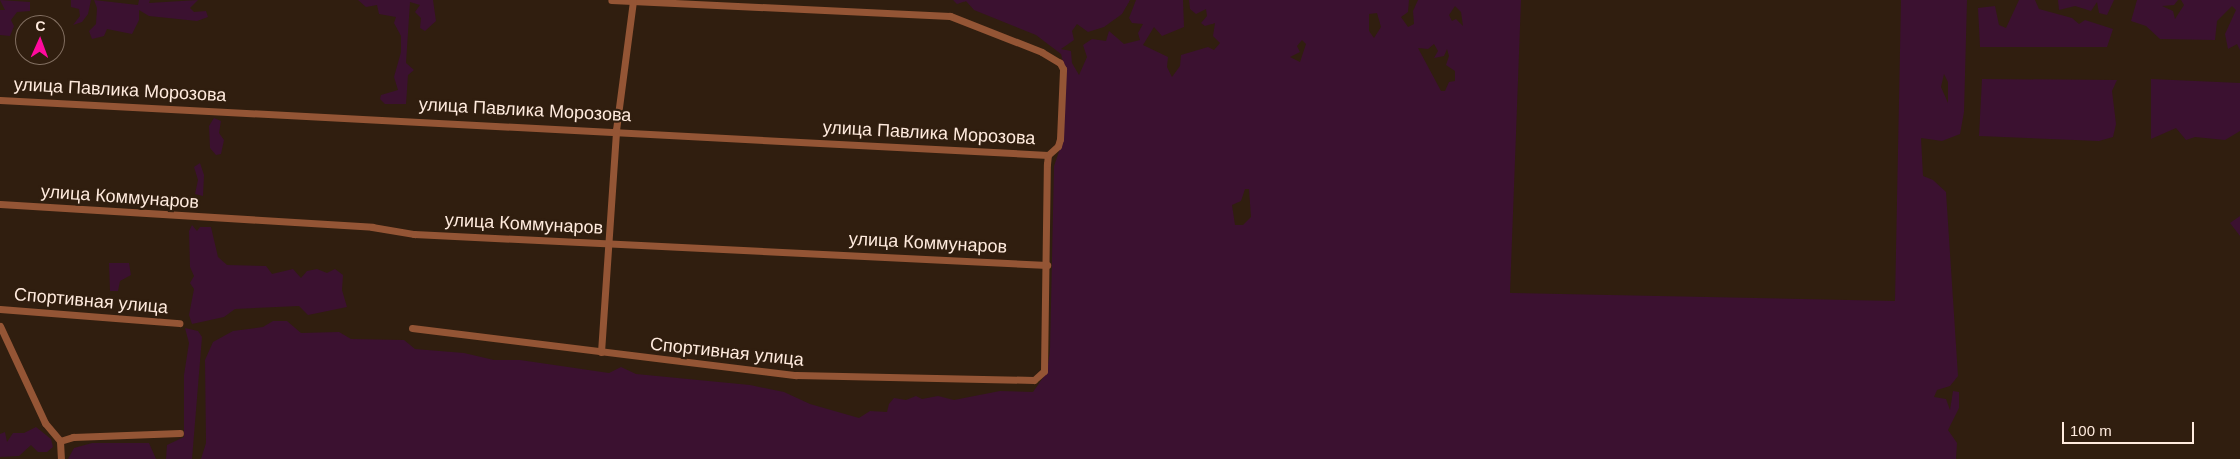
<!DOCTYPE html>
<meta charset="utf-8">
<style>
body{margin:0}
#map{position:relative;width:2240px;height:459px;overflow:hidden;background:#301e0f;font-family:Helvetica,sans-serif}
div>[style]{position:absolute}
.green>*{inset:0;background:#3b1130}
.street>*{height:7px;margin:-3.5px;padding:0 3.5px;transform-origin:3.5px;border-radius:3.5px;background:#945535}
span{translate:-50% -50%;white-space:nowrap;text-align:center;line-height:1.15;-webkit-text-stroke:4.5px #301e0f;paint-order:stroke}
.street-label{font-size:18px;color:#ffebde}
.north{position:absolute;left:15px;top:15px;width:50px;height:50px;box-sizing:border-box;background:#301e0f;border:1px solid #837062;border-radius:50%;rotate:2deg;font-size:14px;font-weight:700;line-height:20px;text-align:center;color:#ffebde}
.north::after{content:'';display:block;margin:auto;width:18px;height:22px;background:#ff0a9e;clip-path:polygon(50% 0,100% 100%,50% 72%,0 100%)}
.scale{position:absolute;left:2062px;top:422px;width:132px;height:22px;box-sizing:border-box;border:2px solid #ffebde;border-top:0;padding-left:6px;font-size:15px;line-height:18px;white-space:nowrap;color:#ffebde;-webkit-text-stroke:4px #301e0f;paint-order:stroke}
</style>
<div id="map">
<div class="green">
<i style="clip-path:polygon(0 0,30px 2px,30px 11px,17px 12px,11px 20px,14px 26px,10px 36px,0 35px,0 10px,5px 10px)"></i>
<i style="clip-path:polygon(71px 0,91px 0,88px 14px,82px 22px,73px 25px,80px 16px,79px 9px,71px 7px)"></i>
<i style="clip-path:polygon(94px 0,138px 5px,139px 0,150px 0,149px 3px,198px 0,190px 8px,194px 12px,206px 11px,208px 17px,197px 21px,149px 16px,139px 10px,139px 20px,132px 34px,107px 29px,104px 36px,92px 39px,89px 31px,96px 24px,97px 8px)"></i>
<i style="clip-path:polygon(358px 0,433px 0,436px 21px,425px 31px,420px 28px,421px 18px,415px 12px,420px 5px,410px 2px,406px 63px,414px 70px,408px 75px,406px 104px,385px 104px,380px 99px,381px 95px,398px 90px,394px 77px,401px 52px,401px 36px,394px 23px,396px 17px,379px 14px,377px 5px,366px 7px)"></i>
<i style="clip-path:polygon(evenodd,953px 0,1130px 0,1122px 14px,1104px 27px,1088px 32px,1077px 24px,1072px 31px,1074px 40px,1061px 49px,1071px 51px,1072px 63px,1079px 75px,1087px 57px,1083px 45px,1092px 39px,1106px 41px,1109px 31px,1124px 44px,1140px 40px,1138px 33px,1143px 24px,1132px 23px,1129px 18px,1136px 0,1183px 0,1184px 27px,1162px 36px,1154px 27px,1143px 45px,1168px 57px,1167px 67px,1172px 77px,1180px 66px,1181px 55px,1208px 47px,1214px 50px,1220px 43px,1213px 36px,1215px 23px,1205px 26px,1201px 23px,1207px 16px,1206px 9px,1196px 14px,1190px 9px,1189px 0,1409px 0,1408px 12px,1401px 17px,1408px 27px,1414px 24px,1413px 11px,1418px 0,1521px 0,1510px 293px,1895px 301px,1901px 0,1967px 0,1964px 112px,1960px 134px,1942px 141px,1921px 138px,1923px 176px,1933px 180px,1946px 192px,1958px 376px,1950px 386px,1937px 390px,1934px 397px,1946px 399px,1950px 410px,1953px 391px,1959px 392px,1959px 408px,1948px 430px,1957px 443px,1956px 459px,201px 459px,206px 443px,205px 360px,213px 342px,233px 331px,263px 327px,273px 321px,287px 321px,301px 333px,339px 332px,351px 339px,404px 340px,415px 349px,464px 353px,494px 360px,520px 360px,609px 373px,621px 367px,636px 374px,750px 385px,784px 392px,810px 404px,859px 418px,870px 411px,887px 412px,889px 404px,894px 398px,906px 400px,916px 396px,922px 399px,938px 396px,954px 400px,1000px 391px,1033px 392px,1047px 372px,1050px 350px,1054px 166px,1063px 140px,1065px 70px,1061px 54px,1036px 35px,974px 10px,966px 1px,957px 4px,953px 0,1455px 6px,1461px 12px,1463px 26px,1456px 19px,1452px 21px,1449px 15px,1455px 6px,953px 0,1377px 13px,1381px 27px,1374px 38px,1369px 31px,1369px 14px,1377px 13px,953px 0,1302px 40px,1306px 44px,1300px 62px,1290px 57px,1300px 52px,1297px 46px,1302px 40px,953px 0,1434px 44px,1438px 51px,1434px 58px,1444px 56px,1447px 49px,1449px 56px,1446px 65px,1455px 71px,1455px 81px,1449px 82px,1445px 91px,1441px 91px,1418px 48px,1428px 49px,1434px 44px,953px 0,1944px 74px,1948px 82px,1948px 103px,1941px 87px,1944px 74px,953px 0,1245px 189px,1249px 189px,1251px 217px,1243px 225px,1235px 225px,1232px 205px,1241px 201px,1245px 189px)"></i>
<i style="clip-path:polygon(2019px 0,2035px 0,2039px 9px,2072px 18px,2079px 24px,2085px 20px,2113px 29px,2107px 47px,1980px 47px,1978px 8px,1995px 6px,1999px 25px,2006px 28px)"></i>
<i style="clip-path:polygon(2058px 0,2114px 0,2107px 15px,2099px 13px,2097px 2px,2091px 11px,2075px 6px,2059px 10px)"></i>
<i style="clip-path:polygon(2137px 0,2178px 0,2174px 5px,2162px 6px,2173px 11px,2175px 19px,2184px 5px,2181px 0,2240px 0,2240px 50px,2237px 44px,2228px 49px,2225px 34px,2236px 10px,2232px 6px,2217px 21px,2215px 40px,2160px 39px,2146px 26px,2131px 21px)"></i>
<i style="clip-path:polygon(1982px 79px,2117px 80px,2112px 91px,2116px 124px,2113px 137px,2099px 141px,1979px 136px)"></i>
<i style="clip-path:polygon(2151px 79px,2240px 83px,2240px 131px,2225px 140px,2195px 137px,2186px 140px,2176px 128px,2151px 139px)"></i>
<i style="clip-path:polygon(214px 118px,221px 121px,219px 133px,224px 140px,221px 154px,216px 155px,210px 148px,209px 126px)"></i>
<i style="clip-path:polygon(200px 163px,204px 175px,203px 196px,195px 194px,198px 180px,194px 167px)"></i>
<i style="clip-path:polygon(2240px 192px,2240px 236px,2230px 223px,2240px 216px)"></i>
<i style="clip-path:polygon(192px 225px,197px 231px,200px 227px,211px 227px,218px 257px,227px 265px,266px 266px,272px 274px,293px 269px,301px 278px,307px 271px,317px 269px,327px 273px,335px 269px,343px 275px,342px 290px,347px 307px,308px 315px,299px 306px,235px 309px,224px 317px,192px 324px,189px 315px,194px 289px,190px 283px,194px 276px,190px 267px,189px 231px)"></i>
<i style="clip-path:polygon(109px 263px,129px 263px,131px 275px,120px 281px,118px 291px,110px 291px)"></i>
<i style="clip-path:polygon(185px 328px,198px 331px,202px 337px,192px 459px,166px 459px,167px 445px,184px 437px,184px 375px,189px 343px)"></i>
<i style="clip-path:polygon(36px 427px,51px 439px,53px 447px,47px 452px,38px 452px,31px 445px,19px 456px,0 457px,0 434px,5px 432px,7px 442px,13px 433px,24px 433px)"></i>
<i style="clip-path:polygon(92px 443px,149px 443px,156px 459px,68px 459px,74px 448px)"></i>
</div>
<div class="street">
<i style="left:0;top:100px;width:1049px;rotate:3deg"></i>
<i style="left:0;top:204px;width:373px;rotate:3.5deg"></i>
<i style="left:372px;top:227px;width:43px;rotate:9.5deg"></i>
<i style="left:414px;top:234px;width:634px;rotate:2.8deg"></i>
<i style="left:0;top:309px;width:180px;rotate:4.5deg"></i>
<i style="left:0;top:326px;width:107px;rotate:65.1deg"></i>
<i style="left:45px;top:423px;width:23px;rotate:50deg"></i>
<i style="left:412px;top:328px;width:387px;rotate:7deg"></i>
<i style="left:796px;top:375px;width:238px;rotate:1.2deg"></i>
<i style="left:1034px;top:380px;width:13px;rotate:-42deg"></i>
<i style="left:1044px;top:371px;width:207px;rotate:-89.2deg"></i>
<i style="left:1047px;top:164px;width:9px;rotate:-84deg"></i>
<i style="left:1048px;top:155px;width:13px;rotate:-42deg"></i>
<i style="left:1058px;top:146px;width:7px;rotate:-74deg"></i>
<i style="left:1060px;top:139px;width:70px;rotate:-87.5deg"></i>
<i style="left:1063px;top:69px;width:7px;rotate:-117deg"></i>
<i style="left:1060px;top:63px;width:21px;rotate:-149deg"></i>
<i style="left:1042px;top:52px;width:99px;rotate:-158.6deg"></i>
<i style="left:950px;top:16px;width:339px;rotate:-177.3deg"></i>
<i style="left:601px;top:352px;width:223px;rotate:-86.1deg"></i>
<i style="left:616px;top:130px;width:130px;rotate:-82.5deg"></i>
<i style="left:60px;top:441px;width:14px;rotate:-17deg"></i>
<i style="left:73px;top:437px;width:107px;rotate:-2.1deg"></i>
<i style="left:60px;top:441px;width:18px;rotate:87deg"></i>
</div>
<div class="street-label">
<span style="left:120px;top:90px;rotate:3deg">улица Павлика Морозова</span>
<span style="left:525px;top:110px;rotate:3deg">улица Павлика Морозова</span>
<span style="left:929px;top:133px;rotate:3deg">улица Павлика Морозова</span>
<span style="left:120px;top:197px;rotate:4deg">улица Коммунаров</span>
<span style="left:524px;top:224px;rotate:3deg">улица Коммунаров</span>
<span style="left:928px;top:243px;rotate:3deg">улица Коммунаров</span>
<span style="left:91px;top:301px;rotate:5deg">Спортивная улица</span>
<span style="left:727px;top:352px;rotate:6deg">Спортивная улица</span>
</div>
<div class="north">С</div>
<div class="scale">100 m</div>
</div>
